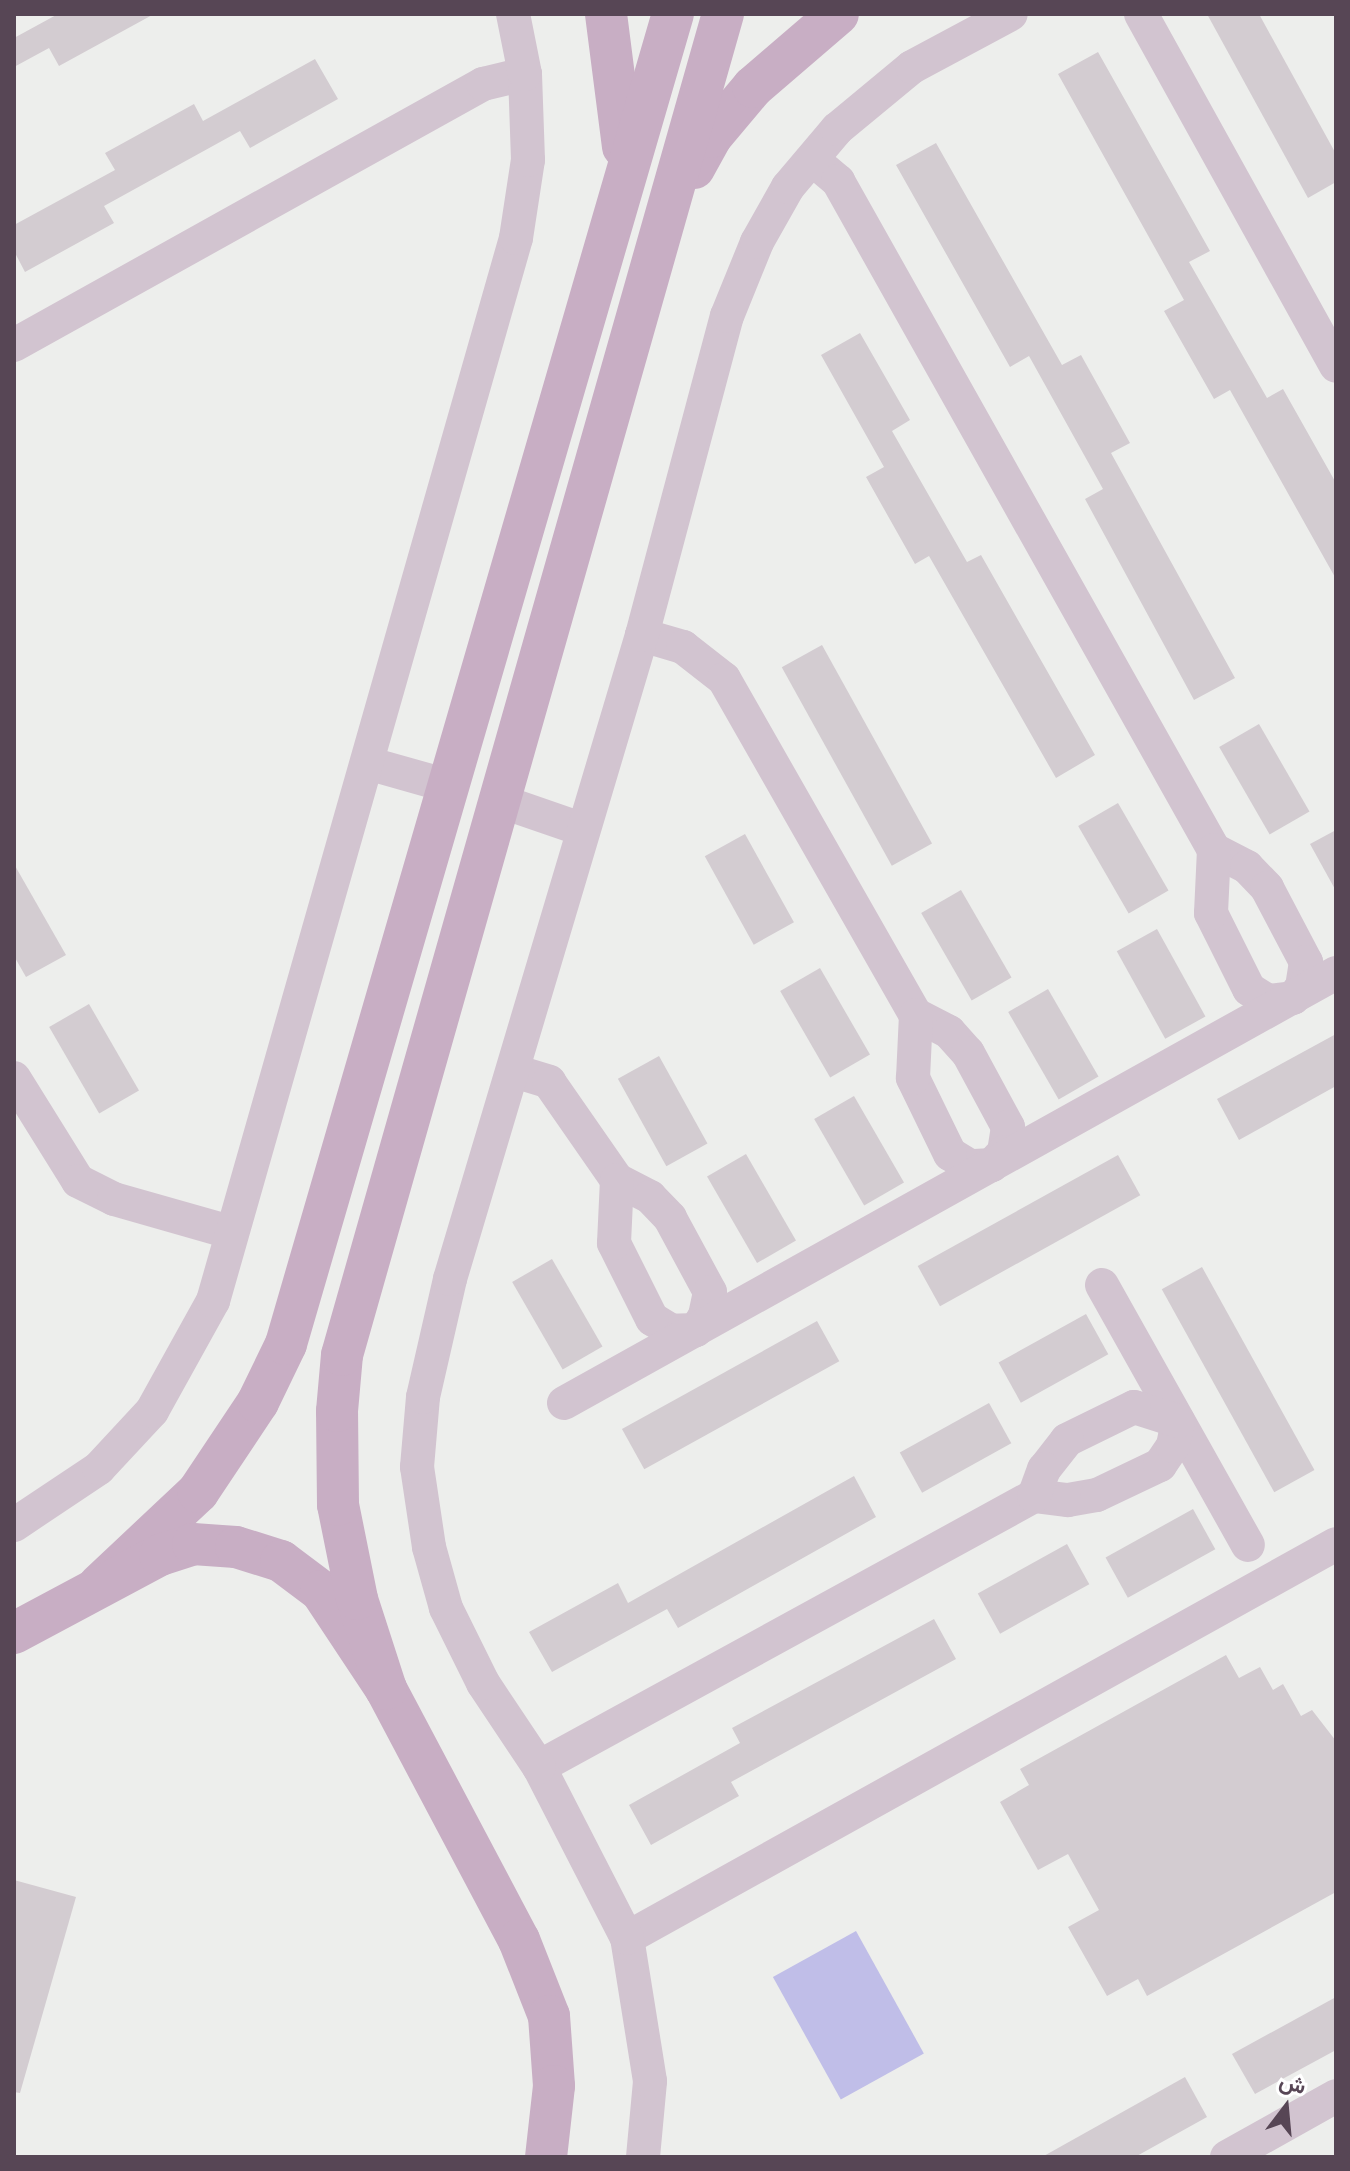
<!DOCTYPE html>
<meta charset="utf-8">
<style>
body{margin:0}
#map{position:relative;width:1350px;height:2171px;overflow:hidden;background:#edeeec;font-family:"Roboto Condensed",Vazirmatn,sans-serif}
div>[style]{position:absolute}
.green>*{inset:0;background:#c0bee8;transform-origin:0 0}
.building>*{inset:0;background:#d3ccd1;transform-origin:0 0}
.minor>*{height:34px;margin:-17px;padding:0 17px;transform-origin:17px;border-radius:17px;background:#d2c4d0}
.major>*{height:42px;margin:-21px;padding:0 21px;transform-origin:21px;border-radius:21px;background:#c8aec4}
span{translate:-50% -50%;white-space:nowrap;text-align:center;line-height:1.15;-webkit-text-stroke:6px #fff;paint-order:stroke}
.frame{position:absolute;inset:0;border:16px solid #574655;pointer-events:none}
.north{position:absolute;left:1246px;top:2067px;width:80px;height:80px;-webkit-text-stroke:6px #fff;paint-order:stroke;rotate:16deg;font-size:22px;font-weight:700;line-height:32px;text-align:center;color:#574655}
.north::after{content:'';display:block;margin:auto;width:28px;height:36px;background:#574655;clip-path:polygon(50% 0,100% 100%,50% 72%,0 100%)}
</style>
<div id="map">
<div class="green">
<i style="left:856px;top:1931px;width:140px;height:95px;rotate:61deg"></i>
</div>
<div class="building">
<i style="clip-path:polygon(58px 14px,154px 14px,59px 66px,49px 48px,14px 67px,14px 38px)"></i>
<i style="clip-path:polygon(1207px 14px,1259px 14px,1336px 154px,1336px 182px,1308px 198px)"></i>
<i style="clip-path:polygon(1098px 52px,1210px 251px,1189px 262px,1267px 398px,1283px 389px,1336px 483px,1336px 579px,1230px 390px,1214px 399px,1164px 311px,1184px 300px,1058px 74px)"></i>
<i style="clip-path:polygon(315px 59px,338px 99px,250px 148px,240px 131px,104px 206px,114px 223px,25px 272px,14px 251px,14px 225px,115px 170px,105px 153px,194px 104px,203px 121px)"></i>
<i style="clip-path:polygon(936px 143px,1062px 365px,1081px 355px,1130px 443px,1111px 453px,1235px 678px,1194px 700px,1085px 499px,1103px 489px,1029px 356px,1010px 367px,896px 165px)"></i>
<i style="clip-path:polygon(860px 333px,910px 420px,892px 431px,967px 562px,981px 555px,1095px 755px,1056px 778px,929px 556px,915px 564px,866px 477px,884px 467px,821px 355px)"></i>
<i style="left:822px;top:645px;width:227px;height:46px;rotate:61deg"></i>
<i style="left:1259px;top:724px;width:101px;height:46px;rotate:60deg"></i>
<i style="left:1118px;top:803px;width:101px;height:46px;rotate:60deg"></i>
<i style="clip-path:polygon(1336px 830px,1336px 891px,1310px 844px)"></i>
<i style="left:745px;top:834px;width:101px;height:46px;rotate:61deg"></i>
<i style="clip-path:polygon(14px 864px,66px 955px,26px 977px,14px 956px)"></i>
<i style="left:961px;top:890px;width:101px;height:46px;rotate:60deg"></i>
<i style="left:1157px;top:929px;width:100px;height:46px;rotate:61deg"></i>
<i style="left:820px;top:968px;width:100px;height:46px;rotate:60deg"></i>
<i style="left:1048px;top:989px;width:101px;height:46px;rotate:60deg"></i>
<i style="left:89px;top:1004px;width:100px;height:46px;rotate:60deg"></i>
<i style="clip-path:polygon(1336px 1034px,1336px 1086px,1239px 1140px,1217px 1099px)"></i>
<i style="left:659px;top:1056px;width:100px;height:47px;rotate:61deg"></i>
<i style="left:854px;top:1096px;width:100px;height:46px;rotate:60deg"></i>
<i style="left:746px;top:1154px;width:100px;height:45px;rotate:60deg"></i>
<i style="left:1118px;top:1155px;width:46px;height:229px;rotate:61deg"></i>
<i style="left:552px;top:1259px;width:101px;height:46px;rotate:60deg"></i>
<i style="left:1202px;top:1267px;width:232px;height:46px;rotate:61deg"></i>
<i style="left:1086px;top:1314px;width:46px;height:100px;rotate:61deg"></i>
<i style="left:817px;top:1321px;width:46px;height:223px;rotate:61deg"></i>
<i style="left:989px;top:1403px;width:46px;height:102px;rotate:61deg"></i>
<i style="clip-path:polygon(854px 1476px,876px 1517px,678px 1628px,667px 1609px,552px 1672px,529px 1632px,618px 1583px,628px 1603px)"></i>
<i style="left:1193px;top:1509px;width:46px;height:100px;rotate:61deg"></i>
<i style="left:1067px;top:1544px;width:46px;height:102px;rotate:61deg"></i>
<i style="clip-path:polygon(934px 1619px,956px 1659px,731px 1782px,739px 1796px,651px 1845px,629px 1805px,740px 1743px,732px 1728px)"></i>
<i style="clip-path:polygon(1226px 1655px,1239px 1678px,1260px 1667px,1273px 1690px,1283px 1684px,1301px 1716px,1312px 1710px,1336px 1741px,1336px 1892px,1147px 1996px,1138px 1979px,1107px 1996px,1068px 1927px,1099px 1910px,1068px 1854px,1038px 1870px,1000px 1802px,1029px 1785px,1020px 1769px)"></i>
<i style="clip-path:polygon(14px 1880px,76px 1897px,20px 2093px,14px 2092px)"></i>
<i style="clip-path:polygon(1336px 1997px,1336px 2050px,1255px 2094px,1232px 2054px)"></i>
<i style="clip-path:polygon(1185px 2077px,1207px 2117px,1135px 2157px,1042px 2157px)"></i>
</div>
<div class="minor">
<i style="left:1141px;top:14px;width:402px;rotate:61deg"></i>
<i style="left:813px;top:160px;width:33px;rotate:40deg"></i>
<i style="left:838px;top:181px;width:767px;rotate:60.66deg"></i>
<i style="left:1214px;top:850px;width:37px;rotate:27deg"></i>
<i style="left:1247px;top:867px;width:29px;rotate:46deg"></i>
<i style="left:1267px;top:888px;width:84px;rotate:62.2deg"></i>
<i style="left:1306px;top:962px;width:25px;rotate:99deg"></i>
<i style="left:1302px;top:987px;width:14px;rotate:129deg"></i>
<i style="left:1293px;top:998px;width:25px;rotate:173deg"></i>
<i style="left:1268px;top:1001px;width:22px;rotate:-148deg"></i>
<i style="left:1249px;top:989px;width:85px;rotate:-116.6deg"></i>
<i style="left:1211px;top:913px;width:63px;rotate:-87.3deg"></i>
<i style="left:14px;top:345px;width:537px;rotate:-29.1deg"></i>
<i style="left:483px;top:84px;width:43px;rotate:-13.4deg"></i>
<i style="left:642px;top:635px;width:43px;rotate:16.3deg"></i>
<i style="left:683px;top:647px;width:52px;rotate:38deg"></i>
<i style="left:724px;top:679px;width:387px;rotate:60.3deg"></i>
<i style="left:916px;top:1015px;width:37px;rotate:27deg"></i>
<i style="left:949px;top:1032px;width:28px;rotate:48deg"></i>
<i style="left:968px;top:1053px;width:84px;rotate:61.6deg"></i>
<i style="left:1008px;top:1127px;width:25px;rotate:99deg"></i>
<i style="left:1004px;top:1152px;width:18px;rotate:133deg"></i>
<i style="left:992px;top:1165px;width:22px;rotate:177deg"></i>
<i style="left:970px;top:1166px;width:23px;rotate:-149deg"></i>
<i style="left:950px;top:1154px;width:85px;rotate:-116deg"></i>
<i style="left:913px;top:1078px;width:63px;rotate:-87.3deg"></i>
<i style="left:367px;top:763px;width:88px;rotate:15.8deg"></i>
<i style="left:497px;top:800px;width:89px;rotate:19deg"></i>
<i style="left:514px;top:1071px;width:37px;rotate:17deg"></i>
<i style="left:549px;top:1082px;width:119px;rotate:55.2deg"></i>
<i style="left:617px;top:1180px;width:37px;rotate:27deg"></i>
<i style="left:650px;top:1197px;width:29px;rotate:46deg"></i>
<i style="left:670px;top:1218px;width:84px;rotate:61.6deg"></i>
<i style="left:710px;top:1292px;width:25px;rotate:102deg"></i>
<i style="left:705px;top:1316px;width:17px;rotate:123deg"></i>
<i style="left:696px;top:1330px;width:24px;rotate:178deg"></i>
<i style="left:672px;top:1331px;width:23px;rotate:-149deg"></i>
<i style="left:652px;top:1319px;width:85px;rotate:-116.6deg"></i>
<i style="left:614px;top:1243px;width:63px;rotate:-87.3deg"></i>
<i style="left:14px;top:1078px;width:121px;rotate:58.1deg"></i>
<i style="left:78px;top:1181px;width:40px;rotate:26.6deg"></i>
<i style="left:114px;top:1199px;width:121px;rotate:15.9deg"></i>
<i style="left:1102px;top:1285px;width:298px;rotate:60.7deg"></i>
<i style="left:564px;top:1403px;width:884px;rotate:-29.12deg"></i>
<i style="left:14px;top:1525px;width:102px;rotate:-33.8deg"></i>
<i style="left:99px;top:1468px;width:78px;rotate:-47.1deg"></i>
<i style="left:152px;top:1411px;width:126px;rotate:-61deg"></i>
<i style="left:213px;top:1301px;width:1105px;rotate:-74.09deg"></i>
<i style="left:516px;top:238px;width:79px;rotate:-81.3deg"></i>
<i style="left:528px;top:160px;width:86px;rotate:-92deg"></i>
<i style="left:525px;top:74px;width:61px;rotate:-101.3deg"></i>
<i style="left:539px;top:1767px;width:564px;rotate:-28.7deg"></i>
<i style="left:1034px;top:1496px;width:34px;rotate:7deg"></i>
<i style="left:1068px;top:1500px;width:29px;rotate:-10deg"></i>
<i style="left:1097px;top:1495px;width:70px;rotate:-25.5deg"></i>
<i style="left:1160px;top:1465px;width:23px;rotate:-56deg"></i>
<i style="left:1173px;top:1446px;width:25px;rotate:-79deg"></i>
<i style="left:1178px;top:1421px;width:46px;rotate:-162.3deg"></i>
<i style="left:1134px;top:1407px;width:75px;rotate:153.8deg"></i>
<i style="left:1067px;top:1440px;width:37px;rotate:128deg"></i>
<i style="left:1044px;top:1469px;width:29px;rotate:110deg"></i>
<i style="left:627px;top:1938px;width:811px;rotate:-29.06deg"></i>
<i style="left:643px;top:2157px;width:76px;rotate:-84.7deg"></i>
<i style="left:650px;top:2081px;width:145px;rotate:-99.1deg"></i>
<i style="left:627px;top:1938px;width:192px;rotate:-117.2deg"></i>
<i style="left:539px;top:1767px;width:101px;rotate:-123.7deg"></i>
<i style="left:483px;top:1683px;width:84px;rotate:-116.3deg"></i>
<i style="left:446px;top:1608px;width:63px;rotate:-105.6deg"></i>
<i style="left:429px;top:1547px;width:81px;rotate:-98.5deg"></i>
<i style="left:417px;top:1467px;width:70px;rotate:-85.1deg"></i>
<i style="left:423px;top:1397px;width:121px;rotate:-77.1deg"></i>
<i style="left:450px;top:1279px;width:672px;rotate:-73.4deg"></i>
<i style="left:642px;top:635px;width:330px;rotate:-75.1deg"></i>
<i style="left:727px;top:316px;width:80px;rotate:-67.9deg"></i>
<i style="left:757px;top:242px;width:63px;rotate:-60.6deg"></i>
<i style="left:788px;top:187px;width:76px;rotate:-49.8deg"></i>
<i style="left:837px;top:129px;width:97px;rotate:-39.6deg"></i>
<i style="left:912px;top:67px;width:112px;rotate:-28.2deg"></i>
<i style="left:1227px;top:2157px;width:125px;rotate:-29.2deg"></i>
</div>
<div class="major">
<i style="left:606px;top:14px;width:134px;rotate:82.7deg"></i>
<i style="left:694px;top:168px;width:35px;rotate:-61deg"></i>
<i style="left:711px;top:137px;width:65px;rotate:-50deg"></i>
<i style="left:753px;top:87px;width:112px;rotate:-40.7deg"></i>
<i style="left:99px;top:1585px;width:136px;rotate:-43.2deg"></i>
<i style="left:198px;top:1492px;width:108px;rotate:-56.3deg"></i>
<i style="left:258px;top:1402px;width:64px;rotate:-64.2deg"></i>
<i style="left:286px;top:1344px;width:1385px;rotate:-73.78deg"></i>
<i style="left:14px;top:1633px;width:166px;rotate:-28.1deg"></i>
<i style="left:160px;top:1555px;width:35px;rotate:-18deg"></i>
<i style="left:193px;top:1544px;width:43px;rotate:4deg"></i>
<i style="left:236px;top:1547px;width:47px;rotate:17.3deg"></i>
<i style="left:281px;top:1561px;width:50px;rotate:36.9deg"></i>
<i style="left:321px;top:1591px;width:118px;rotate:56.4deg"></i>
<i style="left:386px;top:1689px;width:284px;rotate:62.1deg"></i>
<i style="left:519px;top:1940px;width:82px;rotate:68.5deg"></i>
<i style="left:549px;top:2016px;width:70px;rotate:85.9deg"></i>
<i style="left:554px;top:2086px;width:71px;rotate:96.4deg"></i>
<i style="left:386px;top:1689px;width:95px;rotate:-107.9deg"></i>
<i style="left:357px;top:1599px;width:96px;rotate:-101.4deg"></i>
<i style="left:338px;top:1505px;width:94px;rotate:-90.6deg"></i>
<i style="left:337px;top:1411px;width:56px;rotate:-84.9deg"></i>
<i style="left:342px;top:1355px;width:1394px;rotate:-74.14deg"></i>
</div>
<div class="frame"></div>
<div class="north">ش</div>
</div>
